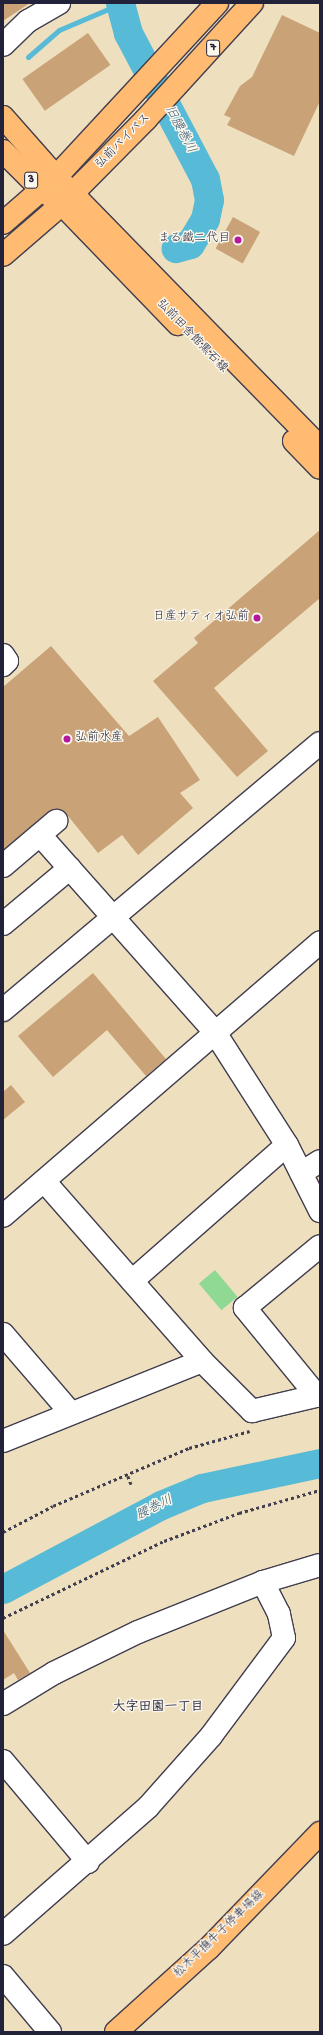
<!DOCTYPE html>
<meta charset="utf-8">
<style>
body{margin:0}
#map{position:relative;width:323px;height:2035px;overflow:hidden;background:#eedfbe;font-family:"Gochi Hand","Klee One",sans-serif}
div>[style]{position:absolute}
.green>*{inset:0;background:#8fd995;transform-origin:0 0}
.stream>*{height:5px;margin:-2.5px;padding:0 2.5px;transform-origin:2.5px;border-radius:2.5px;background:#57bad6}
.river>*{height:29px;margin:-14.5px;padding:0 14.5px;transform-origin:14.5px;border-radius:14.5px;background:#57bad6}
.building>*{inset:0;background:#c9a277;transform-origin:0 0}
.path>*{height:2.5px;margin-top:-1.25px;transform-origin:0;background:repeating-linear-gradient(90deg,#413e4f 0 3px,transparent 0 6px)}
.roads{filter:drop-shadow(1px 0 #413e4f) drop-shadow(-1px 0 #413e4f) drop-shadow(0 1px #413e4f) drop-shadow(0 -1px #413e4f)}
.minor>*{height:22px;margin:-11px;padding:0 11px;transform-origin:11px;border-radius:11px;background:#fff}
.major>*{height:22px;margin:-11px;padding:0 11px;transform-origin:11px;border-radius:11px;background:#febb71}
.highway>*{height:22px;margin:-11px;padding:0 11px;transform-origin:11px;border-radius:11px;background:#febb71}
.dots>*{width:11px;height:11px;translate:-50% -50%;box-sizing:border-box;border:2px solid #fbf7ec;border-radius:50%}
span{translate:-50% -50%;white-space:nowrap;text-align:center;line-height:1.15;-webkit-text-stroke:3px #fbf7ec;paint-order:stroke}
.shield-label span{padding:1px 3px;background:#fbf7ec;border:1px solid;border-radius:3px;-webkit-text-stroke-width:0}
.shield-label{font-size:11px;color:#22223b;font-weight:700}
.street-label{font-size:12px;color:#22223b}
.poi-label{font-size:12px;color:#22223b}
.right{translate:-100% -50%;text-align:right}
.left{translate:0 -50%;text-align:left}
.water-label{font-size:13px;color:#355771;font-style:italic}
.neighbourhood-label{font-size:13px;color:#22223b;font-weight:700}
.frame{position:absolute;inset:0;border:4px solid #22223b;pointer-events:none}
</style>
<div id="map">
<div class="green">
<i style="left:215px;top:1270px;width:35px;height:21px;rotate:50deg"></i>
</div>
<div class="stream">
<i style="left:28px;top:57px;width:41px;rotate:-41.1deg"></i>
<i style="left:59px;top:30px;width:66px;rotate:-23.1deg"></i>
</div>
<div class="river">
<i style="left:120px;top:3px;width:31px;rotate:75deg"></i>
<i style="left:128px;top:33px;width:165px;rotate:62.2deg"></i>
<i style="left:205px;top:179px;width:21px;rotate:79deg"></i>
<i style="left:209px;top:200px;width:19px;rotate:102deg"></i>
<i style="left:205px;top:219px;width:29px;rotate:121deg"></i>
<i style="left:190px;top:244px;width:15px;rotate:164deg"></i>
<i style="left:3px;top:1589px;width:179px;rotate:-28deg"></i>
<i style="left:161px;top:1505px;width:44px;rotate:-22.5deg"></i>
<i style="left:202px;top:1488px;width:121px;rotate:-12deg"></i>
</div>
<div class="building">
<i style="clip-path:polygon(3px 3px,30px 3px,3px 21px)"></i>
<i style="clip-path:polygon(282px 15px,320px 33px,320px 101px,294px 156px,227px 125px,231px 118px,224px 115px,240px 86px,252px 77px)"></i>
<i style="left:88px;top:33px;width:39px;height:80px;rotate:55deg"></i>
<i style="left:233px;top:217px;width:31px;height:36px;rotate:29deg"></i>
<i style="clip-path:polygon(320px 530px,320px 598px,214px 688px,268px 751px,237px 777px,153px 681px,198px 643px,194px 638px)"></i>
<i style="clip-path:polygon(51px 646px,129px 736px,158px 717px,200px 780px,180px 793px,193px 808px,138px 855px,122px 835px,98px 853px,64px 811px,54px 809px,3px 850px,3px 687px)"></i>
<i style="clip-path:polygon(93px 973px,166px 1059px,146px 1076px,107px 1030px,53px 1077px,18px 1036px)"></i>
<i style="clip-path:polygon(11px 1085px,25px 1102px,3px 1120px,3px 1092px)"></i>
<i style="clip-path:polygon(3px 1630px,30px 1673px,18px 1680px,14px 1673px,3px 1680px)"></i>
</div>
<div class="path">
<i style="left:128px;top:1476px;width:9px;rotate:69deg"></i>
<i style="left:3px;top:1532px;width:56px;rotate:-27.5deg"></i>
<i style="left:53px;top:1506px;width:148px;rotate:-23.1deg"></i>
<i style="left:189px;top:1448px;width:63px;rotate:-15.6deg"></i>
<i style="left:3px;top:1618px;width:178px;rotate:-25.6deg"></i>
<i style="left:164px;top:1541px;width:80px;rotate:-20.5deg"></i>
<i style="left:239px;top:1513px;width:84px;rotate:-15.9deg"></i>
</div>
<div class="roads">
<div class="minor">
<i style="left:3px;top:45px;width:35px;rotate:-44deg"></i>
<i style="left:28px;top:21px;width:36px;rotate:-30deg"></i>
<i style="left:3px;top:655px;width:7px;rotate:56deg"></i>
<i style="left:7px;top:661px;width:6px;rotate:135deg"></i>
<i style="left:40px;top:835px;width:262px;rotate:48.4deg"></i>
<i style="left:214px;top:1031px;width:135px;rotate:57.4deg"></i>
<i style="left:287px;top:1145px;width:74px;rotate:63.4deg"></i>
<i style="left:3px;top:866px;width:70px;rotate:-40.3deg"></i>
<i style="left:3px;top:924px;width:87px;rotate:-39.9deg"></i>
<i style="left:3px;top:1010px;width:414px;rotate:-40.1deg"></i>
<i style="left:301px;top:1173px;width:22px;rotate:-32deg"></i>
<i style="left:44px;top:1181px;width:240px;rotate:48.7deg"></i>
<i style="left:202px;top:1361px;width:71px;rotate:45deg"></i>
<i style="left:252px;top:1411px;width:70px;rotate:-13.2deg"></i>
<i style="left:3px;top:1216px;width:419px;rotate:-40.8deg"></i>
<i style="left:132px;top:1281px;width:206px;rotate:-41.3deg"></i>
<i style="left:3px;top:1334px;width:103px;rotate:49.3deg"></i>
<i style="left:317px;top:1396px;width:114px;rotate:-129.3deg"></i>
<i style="left:245px;top:1308px;width:97px;rotate:-39.6deg"></i>
<i style="left:3px;top:1441px;width:214px;rotate:-21.9deg"></i>
<i style="left:3px;top:1704px;width:60px;rotate:-31.3deg"></i>
<i style="left:54px;top:1673px;width:93px;rotate:-26deg"></i>
<i style="left:138px;top:1632px;width:135px;rotate:-21.8deg"></i>
<i style="left:263px;top:1582px;width:59px;rotate:-16.6deg"></i>
<i style="left:3px;top:1761px;width:132px;rotate:49.9deg"></i>
<i style="left:3px;top:1934px;width:193px;rotate:-41.2deg"></i>
<i style="left:148px;top:1807px;width:95px;rotate:-48.4deg"></i>
<i style="left:211px;top:1736px;width:122px;rotate:-53.3deg"></i>
<i style="left:284px;top:1638px;width:25px;rotate:-102deg"></i>
<i style="left:279px;top:1614px;width:36px;rotate:-117deg"></i>
<i style="left:3px;top:1976px;width:73px;rotate:50deg"></i>
</div>
<div class="major">
<i style="left:3px;top:117px;width:80px;rotate:48.5deg"></i>
<i style="left:56px;top:177px;width:378px;rotate:45.7deg"></i>
<i style="left:3px;top:151px;width:55px;rotate:45deg"></i>
<i style="left:42px;top:190px;width:24px;rotate:35deg"></i>
<i style="left:62px;top:204px;width:167px;rotate:46deg"></i>
<i style="left:294px;top:441px;width:37px;rotate:46deg"></i>
<i style="left:116px;top:2032px;width:125px;rotate:-42.1deg"></i>
<i style="left:209px;top:1948px;width:160px;rotate:-46deg"></i>
</div>
<div class="highway">
<i style="left:3px;top:223px;width:70px;rotate:-41deg"></i>
<i style="left:56px;top:177px;width:237px;rotate:-47.2deg"></i>
<i style="left:3px;top:255px;width:78px;rotate:-40.8deg"></i>
<i style="left:62px;top:204px;width:120px;rotate:-45.3deg"></i>
<i style="left:146px;top:119px;width:157px;rotate:-47.6deg"></i>
</div>
</div>
<div class="dots">
<i style="left:238px;top:240px;background:#b5179e"></i>
<i style="left:257px;top:618px;background:#b5179e"></i>
<i style="left:67px;top:739px;background:#b5179e"></i>
</div>
<div class="shield-label">
<span style="left:213px;top:48px">7</span>
<span style="left:31px;top:180px">3</span>
</div>
<div class="street-label">
<span style="left:124px;top:142px;rotate:-45deg">弘前バイパス</span>
<span style="left:191px;top:337px;rotate:46deg">弘前田舎館黒石線</span>
<span style="left:220px;top:1935px;rotate:-44deg">松木平撫牛子停車場線</span>
</div>
<div class="poi-label">
<span class="right" style="left:230px;top:240px">まる鐵二代目</span>
<span class="right" style="left:249px;top:618px">日産サティオ弘前</span>
<span class="left" style="left:75px;top:739px">弘前水産</span>
</div>
<div class="water-label">
<span style="left:179px;top:130px;rotate:62deg">旧腰巻川</span>
<span style="left:155px;top:1509px;rotate:-26deg">腰巻川</span>
</div>
<div class="neighbourhood-label">
<span style="left:158px;top:1708px">大字田園一丁目</span>
</div>
<div class="frame"></div>
</div>
